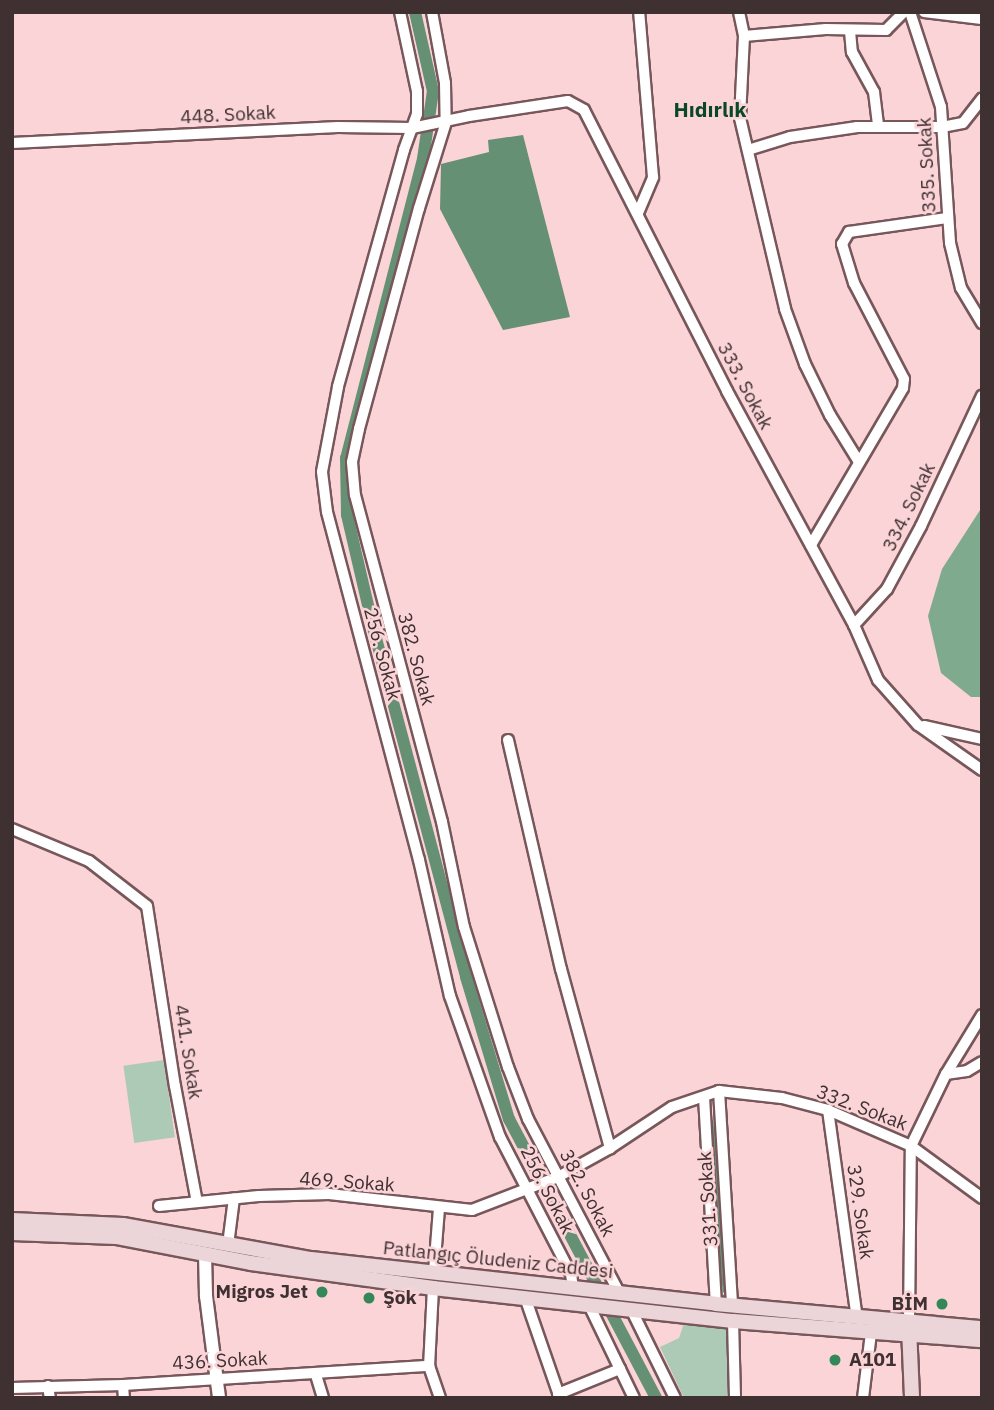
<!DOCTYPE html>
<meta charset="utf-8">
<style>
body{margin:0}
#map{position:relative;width:994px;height:1410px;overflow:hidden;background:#fbd4d7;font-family:"IBM Plex Sans",sans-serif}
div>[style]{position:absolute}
.green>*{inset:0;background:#adcab6;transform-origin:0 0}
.forest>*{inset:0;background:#7faa8e}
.water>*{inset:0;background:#659074}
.stream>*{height:3.5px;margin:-1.75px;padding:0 1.75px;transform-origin:1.75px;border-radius:1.75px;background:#659074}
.canal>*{height:12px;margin:-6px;padding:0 6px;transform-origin:6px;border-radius:6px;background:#659074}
.roads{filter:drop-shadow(2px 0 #78575b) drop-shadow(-2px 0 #78575b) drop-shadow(0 2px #78575b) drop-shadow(0 -2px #78575b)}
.minor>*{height:10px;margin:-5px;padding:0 5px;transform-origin:5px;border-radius:5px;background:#fff}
.tertiary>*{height:12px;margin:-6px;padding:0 6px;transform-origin:6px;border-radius:6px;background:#fff}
.secondary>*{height:14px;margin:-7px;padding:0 7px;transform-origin:7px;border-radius:7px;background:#ecd5d8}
.dots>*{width:19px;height:19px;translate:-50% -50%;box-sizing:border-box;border:4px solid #fbd4d7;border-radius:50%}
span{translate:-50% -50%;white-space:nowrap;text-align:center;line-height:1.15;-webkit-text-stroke:5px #fbd4d7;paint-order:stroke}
.street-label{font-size:19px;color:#3f3032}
.poi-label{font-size:19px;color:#3f3032;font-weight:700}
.right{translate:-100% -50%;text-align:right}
.left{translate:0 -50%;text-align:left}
.neighbourhood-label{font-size:21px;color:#094728;font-weight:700}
.frame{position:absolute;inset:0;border:14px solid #3f3032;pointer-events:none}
</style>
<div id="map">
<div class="green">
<i style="left:164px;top:1060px;width:78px;height:41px;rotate:82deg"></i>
<i style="clip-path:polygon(684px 1323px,728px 1329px,731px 1398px,684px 1398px,660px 1347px,679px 1338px)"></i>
</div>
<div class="forest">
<i style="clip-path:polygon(982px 507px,982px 697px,971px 697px,941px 673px,928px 616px,942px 569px)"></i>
</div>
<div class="water">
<i style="clip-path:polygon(523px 135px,570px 317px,503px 330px,440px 209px,441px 164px,489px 152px,488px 140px)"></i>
</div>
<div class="stream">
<i style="left:712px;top:1122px;width:169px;rotate:85.6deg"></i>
</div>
<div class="canal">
<i style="left:415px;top:12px;width:81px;rotate:77.2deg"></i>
<i style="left:433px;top:91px;width:69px;rotate:98.4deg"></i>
<i style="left:423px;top:159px;width:309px;rotate:104.4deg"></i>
<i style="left:346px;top:458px;width:57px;rotate:89deg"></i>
<i style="left:347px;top:515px;width:115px;rotate:76.9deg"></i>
<i style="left:373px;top:627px;width:362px;rotate:75.1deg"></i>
<i style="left:466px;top:977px;width:148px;rotate:73.2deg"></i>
<i style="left:509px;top:1119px;width:315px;rotate:62.2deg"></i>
</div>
<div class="roads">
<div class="minor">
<i style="left:400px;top:12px;width:81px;rotate:77.9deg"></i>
<i style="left:417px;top:91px;width:23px;rotate:90deg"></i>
<i style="left:417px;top:114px;width:38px;rotate:110deg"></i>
<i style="left:404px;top:150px;width:246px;rotate:105.6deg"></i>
<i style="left:338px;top:387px;width:86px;rotate:100.7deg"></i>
<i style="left:322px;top:472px;width:40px;rotate:82.9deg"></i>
<i style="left:327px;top:512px;width:360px;rotate:75.2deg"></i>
<i style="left:419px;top:860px;width:139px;rotate:77.2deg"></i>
<i style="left:450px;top:996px;width:150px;rotate:70.5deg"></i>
<i style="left:500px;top:1137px;width:154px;rotate:62.6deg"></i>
<i style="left:571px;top:1274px;width:14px;rotate:82deg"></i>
<i style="left:432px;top:12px;width:72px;rotate:79.6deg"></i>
<i style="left:445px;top:83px;width:39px;rotate:89deg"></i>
<i style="left:446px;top:122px;width:90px;rotate:107.4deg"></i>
<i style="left:419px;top:208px;width:229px;rotate:105.2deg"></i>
<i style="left:359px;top:429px;width:34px;rotate:102deg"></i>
<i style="left:352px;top:462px;width:33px;rotate:85deg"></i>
<i style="left:355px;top:495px;width:338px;rotate:75.1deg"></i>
<i style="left:442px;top:822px;width:107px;rotate:78.2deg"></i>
<i style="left:464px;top:927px;width:147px;rotate:72.6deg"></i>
<i style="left:508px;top:1067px;width:56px;rotate:69deg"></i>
<i style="left:528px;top:1119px;width:198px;rotate:62.3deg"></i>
<i style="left:739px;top:12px;width:25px;rotate:78deg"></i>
<i style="left:744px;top:36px;width:82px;rotate:92.8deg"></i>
<i style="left:740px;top:118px;width:196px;rotate:76.7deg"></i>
<i style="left:785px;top:309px;width:59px;rotate:70deg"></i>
<i style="left:805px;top:364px;width:57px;rotate:63.9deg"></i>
<i style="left:830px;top:415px;width:55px;rotate:58.3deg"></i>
<i style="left:910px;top:12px;width:100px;rotate:71.9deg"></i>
<i style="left:941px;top:107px;width:136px;rotate:86.2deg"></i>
<i style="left:950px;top:243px;width:46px;rotate:76.3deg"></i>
<i style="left:961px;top:288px;width:41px;rotate:59deg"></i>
<i style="left:924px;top:12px;width:58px;rotate:6.9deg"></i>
<i style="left:850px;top:31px;width:21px;rotate:85deg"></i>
<i style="left:852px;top:52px;width:46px;rotate:61.2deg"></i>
<i style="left:874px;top:92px;width:34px;rotate:83deg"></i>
<i style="left:744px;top:36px;width:82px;rotate:-4.9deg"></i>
<i style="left:826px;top:29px;width:60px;rotate:1deg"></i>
<i style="left:886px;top:30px;width:25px;rotate:-45deg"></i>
<i style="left:12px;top:143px;width:326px;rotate:-2.8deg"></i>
<i style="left:338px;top:127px;width:74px;rotate:0.8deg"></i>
<i style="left:412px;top:128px;width:58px;rotate:-11.9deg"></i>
<i style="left:469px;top:116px;width:100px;rotate:-8.6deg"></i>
<i style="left:568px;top:101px;width:18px;rotate:29deg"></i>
<i style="left:584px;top:110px;width:315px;rotate:63deg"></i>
<i style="left:727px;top:391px;width:266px;rotate:61.5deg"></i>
<i style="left:854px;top:625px;width:60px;rotate:66.4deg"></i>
<i style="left:878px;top:680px;width:60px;rotate:48.4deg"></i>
<i style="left:918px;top:725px;width:78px;rotate:35.1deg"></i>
<i style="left:748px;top:150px;width:44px;rotate:-17.2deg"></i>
<i style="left:790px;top:137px;width:68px;rotate:-8.5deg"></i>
<i style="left:857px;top:127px;width:85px"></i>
<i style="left:942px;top:127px;width:21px;rotate:-11deg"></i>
<i style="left:963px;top:123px;width:31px;rotate:-52deg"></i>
<i style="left:638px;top:213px;width:39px;rotate:-67deg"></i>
<i style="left:653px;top:177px;width:166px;rotate:-94.8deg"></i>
<i style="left:811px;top:545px;width:182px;rotate:-59.6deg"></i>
<i style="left:903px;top:388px;width:9px;rotate:-84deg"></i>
<i style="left:904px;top:379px;width:108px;rotate:-117.5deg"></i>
<i style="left:854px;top:283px;width:41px;rotate:-107.1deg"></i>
<i style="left:842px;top:244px;width:14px;rotate:-60deg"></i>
<i style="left:849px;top:232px;width:99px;rotate:-8.1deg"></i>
<i style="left:854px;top:625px;width:49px;rotate:-47.5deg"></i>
<i style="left:887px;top:589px;width:72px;rotate:-61.6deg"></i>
<i style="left:921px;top:526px;width:144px;rotate:-64.9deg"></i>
<i style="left:924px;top:726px;width:59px;rotate:12.6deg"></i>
<i style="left:508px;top:740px;width:235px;rotate:77deg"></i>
<i style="left:561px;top:969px;width:186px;rotate:74.7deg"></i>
<i style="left:12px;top:829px;width:83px;rotate:22.6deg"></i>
<i style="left:89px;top:861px;width:73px;rotate:37.8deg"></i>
<i style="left:147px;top:906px;width:182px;rotate:81.2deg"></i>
<i style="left:175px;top:1086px;width:118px;rotate:79.3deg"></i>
<i style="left:946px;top:1074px;width:21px;rotate:-8deg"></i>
<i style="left:967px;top:1071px;width:17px;rotate:-31deg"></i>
<i style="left:719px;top:1091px;width:214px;rotate:86.5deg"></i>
<i style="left:704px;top:1097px;width:207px;rotate:86.7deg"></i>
<i style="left:828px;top:1110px;width:210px;rotate:82.1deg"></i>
<i style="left:159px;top:1206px;width:100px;rotate:-5.7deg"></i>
<i style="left:259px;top:1196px;width:70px;rotate:-1.6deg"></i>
<i style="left:329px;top:1194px;width:144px;rotate:6.4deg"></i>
<i style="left:472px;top:1210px;width:92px;rotate:-21deg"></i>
<i style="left:558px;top:1177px;width:60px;rotate:-29.1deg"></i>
<i style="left:610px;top:1148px;width:74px;rotate:-33.5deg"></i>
<i style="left:672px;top:1107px;width:50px;rotate:-18.8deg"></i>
<i style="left:719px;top:1091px;width:63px;rotate:6.3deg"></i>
<i style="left:782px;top:1098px;width:48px;rotate:14.6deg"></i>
<i style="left:828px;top:1110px;width:90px;rotate:23.4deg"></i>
<i style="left:911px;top:1146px;width:88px;rotate:36.2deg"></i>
<i style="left:228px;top:1245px;width:47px;rotate:-82.7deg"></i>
<i style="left:434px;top:1272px;width:64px;rotate:-85.5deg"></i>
<i style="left:433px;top:1288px;width:78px;rotate:92.9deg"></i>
<i style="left:429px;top:1366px;width:34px;rotate:71deg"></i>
<i style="left:525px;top:1297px;width:107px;rotate:70.9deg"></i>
<i style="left:589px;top:1305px;width:103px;rotate:64.2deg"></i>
<i style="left:631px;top:1309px;width:99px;rotate:63.7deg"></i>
<i style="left:733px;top:1321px;width:77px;rotate:88.5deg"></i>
<i style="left:909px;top:1323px;width:177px;rotate:-89.4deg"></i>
<i style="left:911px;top:1146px;width:80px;rotate:-64.1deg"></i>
<i style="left:946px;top:1074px;width:69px;rotate:-58.6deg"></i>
<i style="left:316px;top:1375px;width:24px;rotate:73deg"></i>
<i style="left:123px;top:1385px;width:13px;rotate:86deg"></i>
<i style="left:48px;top:1386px;width:12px;rotate:81deg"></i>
<i style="left:12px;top:1388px;width:111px;rotate:-1.5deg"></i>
<i style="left:123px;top:1385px;width:307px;rotate:-3.6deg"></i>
<i style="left:558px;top:1394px;width:67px;rotate:-22deg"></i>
<i style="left:863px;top:1398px;width:65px;rotate:-83deg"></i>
</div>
<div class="tertiary">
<i style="left:205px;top:1254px;width:42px;rotate:88.6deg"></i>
<i style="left:206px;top:1296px;width:103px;rotate:82.7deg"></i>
</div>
<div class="secondary">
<i style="left:12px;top:1220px;width:111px;rotate:2.6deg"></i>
<i style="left:123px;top:1225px;width:191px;rotate:10.3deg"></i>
<i style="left:311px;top:1259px;width:407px;rotate:6.3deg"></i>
<i style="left:716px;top:1304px;width:267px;rotate:5.2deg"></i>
<i style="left:12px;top:1233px;width:104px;rotate:2.2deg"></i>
<i style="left:116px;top:1237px;width:137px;rotate:10.9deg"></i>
<i style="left:251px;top:1263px;width:184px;rotate:7.8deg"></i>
<i style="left:433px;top:1288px;width:302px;rotate:6.3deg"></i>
<i style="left:733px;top:1321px;width:250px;rotate:4.4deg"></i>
<i style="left:909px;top:1328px;width:70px;rotate:87.5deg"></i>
</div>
</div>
<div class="dots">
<i style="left:322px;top:1292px;background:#348759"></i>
<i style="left:369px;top:1298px;background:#348759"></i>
<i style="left:942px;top:1304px;background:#348759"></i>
<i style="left:835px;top:1360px;background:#348759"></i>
</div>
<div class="street-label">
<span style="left:228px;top:115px;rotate:-3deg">448. Sokak</span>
<span style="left:927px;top:165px;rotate:-93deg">335. Sokak</span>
<span style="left:745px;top:386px;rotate:62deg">333. Sokak</span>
<span style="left:909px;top:507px;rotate:-64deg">334. Sokak</span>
<span style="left:382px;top:654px;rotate:75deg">256. Sokak</span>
<span style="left:416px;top:659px;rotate:75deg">382. Sokak</span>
<span style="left:188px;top:1052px;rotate:81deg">441. Sokak</span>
<span style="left:862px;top:1108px;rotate:21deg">332. Sokak</span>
<span style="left:347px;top:1182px;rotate:4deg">469. Sokak</span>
<span style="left:547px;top:1190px;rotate:63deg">256. Sokak</span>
<span style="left:587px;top:1193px;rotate:62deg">382. Sokak</span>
<span style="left:708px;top:1199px;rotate:-94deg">331. Sokak</span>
<span style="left:860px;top:1212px;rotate:82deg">329. Sokak</span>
<span style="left:498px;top:1260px;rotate:6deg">Patlangıç Öludeniz Caddesi</span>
<span style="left:220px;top:1361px;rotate:-3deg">436. Sokak</span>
</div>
<div class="poi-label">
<span class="right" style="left:308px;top:1292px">Migros Jet</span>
<span class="left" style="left:383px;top:1298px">Şok</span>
<span class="right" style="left:928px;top:1304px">BİM</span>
<span class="left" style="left:849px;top:1360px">A101</span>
</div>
<div class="neighbourhood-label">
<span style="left:710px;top:109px">Hıdırlık</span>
</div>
<div class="frame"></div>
</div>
